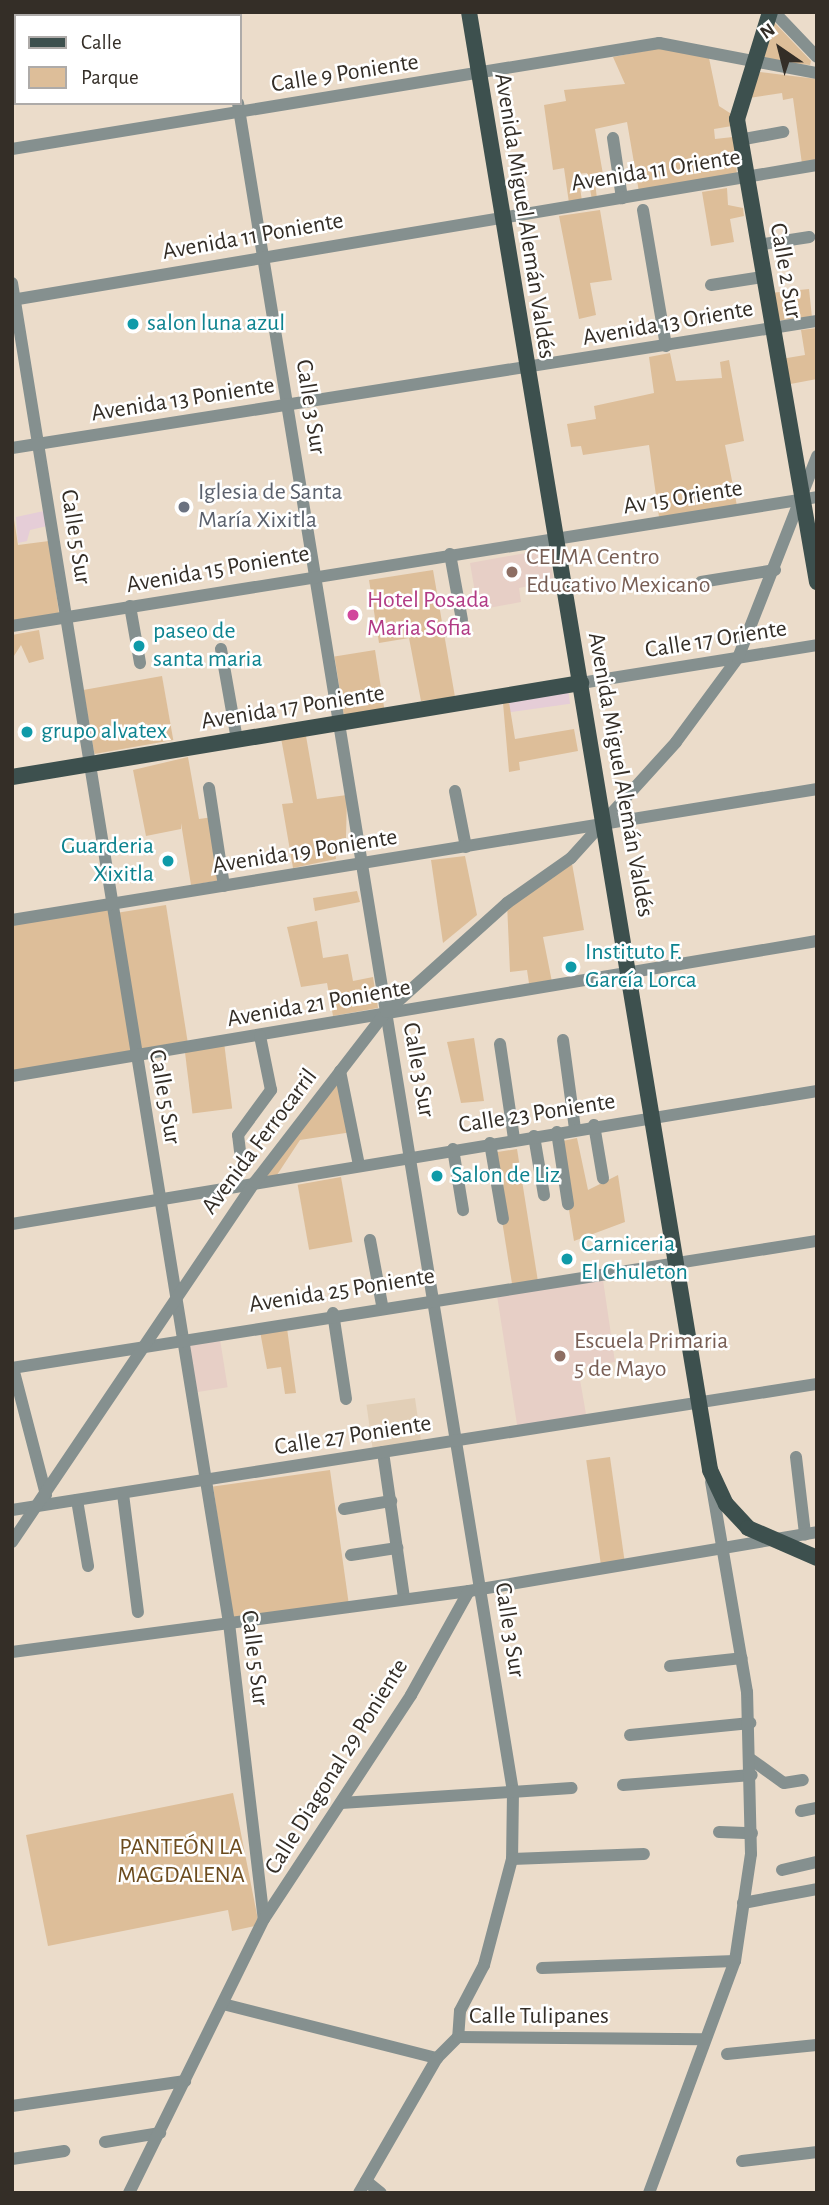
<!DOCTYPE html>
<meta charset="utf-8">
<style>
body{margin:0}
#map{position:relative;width:829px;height:2205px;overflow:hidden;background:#ebdcca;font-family:"Alegreya Sans",sans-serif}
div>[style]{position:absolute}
.commercial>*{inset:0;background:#e5cdd7;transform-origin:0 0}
.built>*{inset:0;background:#e2cfb7;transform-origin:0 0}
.education>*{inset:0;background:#e7cfc6;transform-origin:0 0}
.green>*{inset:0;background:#ddbe99;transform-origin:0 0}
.minor>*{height:12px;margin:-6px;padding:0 6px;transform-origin:6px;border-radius:6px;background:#85908f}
.major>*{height:16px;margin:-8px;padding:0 8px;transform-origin:8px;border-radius:8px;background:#3d504e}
.dots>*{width:19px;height:19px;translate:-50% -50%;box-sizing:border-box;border:4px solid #fff;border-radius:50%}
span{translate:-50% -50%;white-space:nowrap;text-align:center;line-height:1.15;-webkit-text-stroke:5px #fff;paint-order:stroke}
.street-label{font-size:24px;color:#342e27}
.culture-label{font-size:24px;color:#0d838f}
.left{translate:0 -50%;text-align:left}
.right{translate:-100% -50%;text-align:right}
.worship-label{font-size:24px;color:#5b616d}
.education-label{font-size:24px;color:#785e54}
.hotel-label{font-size:24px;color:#b23c85}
.park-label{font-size:24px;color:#6b4b1e}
.frame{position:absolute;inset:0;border:14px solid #342e27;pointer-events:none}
.legend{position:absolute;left:14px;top:14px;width:228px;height:91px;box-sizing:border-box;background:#fff;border:2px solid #aeaba9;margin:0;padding:9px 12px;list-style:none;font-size:21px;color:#342e27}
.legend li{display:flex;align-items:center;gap:14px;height:35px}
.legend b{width:35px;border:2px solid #aeaba9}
.north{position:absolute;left:745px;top:14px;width:70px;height:70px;-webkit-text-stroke:5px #fff;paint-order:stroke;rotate:325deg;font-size:19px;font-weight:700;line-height:28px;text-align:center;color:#342e27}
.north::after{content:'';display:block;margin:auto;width:24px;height:32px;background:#342e27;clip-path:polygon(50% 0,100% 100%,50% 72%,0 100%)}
</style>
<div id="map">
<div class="commercial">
<i style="clip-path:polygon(44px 511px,47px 526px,30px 530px,27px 541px,18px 543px,16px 517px)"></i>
<i style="left:568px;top:689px;width:15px;height:61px;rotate:82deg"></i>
</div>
<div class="built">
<i style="left:415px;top:1398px;width:48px;height:49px;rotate:82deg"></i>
</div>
<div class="education">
<i style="clip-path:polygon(548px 549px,554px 581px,519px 588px,521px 602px,478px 610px,470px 563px)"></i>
<i style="clip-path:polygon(602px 1273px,615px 1362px,578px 1368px,587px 1420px,518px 1431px,496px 1289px)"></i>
<i style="left:219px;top:1333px;width:55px;height:35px;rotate:81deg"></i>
</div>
<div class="green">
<i style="clip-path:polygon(773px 21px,811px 61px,810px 65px,760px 60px)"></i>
<i style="clip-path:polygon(665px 47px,709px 58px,719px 106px,733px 115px,732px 126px,714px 129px,715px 139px,733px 137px,737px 175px,639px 192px,627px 122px,595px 129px,604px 180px,595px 182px,597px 199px,592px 200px,587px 173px,578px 174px,582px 201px,569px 203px,564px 168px,553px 170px,544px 105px,566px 101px,564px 90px,625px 84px,613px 57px)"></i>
<i style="clip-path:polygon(760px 72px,817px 79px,817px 160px,802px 164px,793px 98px,783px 100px,782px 93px,749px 98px)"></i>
<i style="clip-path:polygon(727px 188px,728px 205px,743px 208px,744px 216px,730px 219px,734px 242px,711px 246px,702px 192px)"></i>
<i style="clip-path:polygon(600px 210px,612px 280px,590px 283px,596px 315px,579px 319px,559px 216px)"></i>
<i style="left:809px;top:289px;width:28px;height:39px;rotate:84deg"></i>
<i style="clip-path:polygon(817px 328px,817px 379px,785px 385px,781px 359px,805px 355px,801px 330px)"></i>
<i style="clip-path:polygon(670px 353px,676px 381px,722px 378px,720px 362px,729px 360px,744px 441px,725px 445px,737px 506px,659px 517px,649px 445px,583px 455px,581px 446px,571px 447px,567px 424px,596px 419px,594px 406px,654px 393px,649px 357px)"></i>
<i style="clip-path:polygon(12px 506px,18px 545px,49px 541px,59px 613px,12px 621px)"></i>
<i style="clip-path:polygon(433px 570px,455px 697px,421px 701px,409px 638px,379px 643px,369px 580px)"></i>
<i style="clip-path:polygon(39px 630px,44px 659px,29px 663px,21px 645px,12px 659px,12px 635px)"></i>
<i style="left:375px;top:650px;width:60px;height:41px;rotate:81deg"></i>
<i style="left:162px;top:676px;width:65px;height:80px;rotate:80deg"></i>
<i style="clip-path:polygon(509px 702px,515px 739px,574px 729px,578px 751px,519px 762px,520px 770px,509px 772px,503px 703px)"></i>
<i style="clip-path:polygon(306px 736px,317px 799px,347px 795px,346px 838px,334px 841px,336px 859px,293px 868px,282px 804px,293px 803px,281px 738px)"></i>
<i style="clip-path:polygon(188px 757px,199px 819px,213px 817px,222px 880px,191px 885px,181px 823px,181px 829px,146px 836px,133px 770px)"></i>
<i style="clip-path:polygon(465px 856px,477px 915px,443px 943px,431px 860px)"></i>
<i style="clip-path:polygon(571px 858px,584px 930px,543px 937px,553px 987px,530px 990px,527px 970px,510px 972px,507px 903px)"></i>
<i style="clip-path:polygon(357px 891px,360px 902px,315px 911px,313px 898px)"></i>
<i style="clip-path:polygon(111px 904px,135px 1056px,12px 1076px,12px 920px)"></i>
<i style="left:166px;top:905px;width:138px;height:49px;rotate:81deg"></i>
<i style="clip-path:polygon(317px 921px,323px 958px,348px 954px,353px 981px,373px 977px,378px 1008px,333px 1016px,327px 983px,301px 987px,287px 927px)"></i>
<i style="clip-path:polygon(474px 1038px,484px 1101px,461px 1103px,447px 1042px)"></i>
<i style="left:224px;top:1042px;width:67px;height:40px;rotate:83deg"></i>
<i style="clip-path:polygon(340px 1071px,352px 1132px,300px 1140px,275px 1178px,255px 1182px)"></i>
<i style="clip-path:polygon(577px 1138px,588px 1190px,618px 1175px,625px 1222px,574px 1241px,558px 1142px)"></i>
<i style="left:517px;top:1149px;width:135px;height:26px;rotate:81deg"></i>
<i style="left:341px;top:1177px;width:66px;height:44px;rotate:80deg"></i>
<i style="clip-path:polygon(286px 1321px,296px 1393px,285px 1394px,281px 1367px,267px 1369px,259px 1326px)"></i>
<i style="left:610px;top:1457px;width:106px;height:24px;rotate:82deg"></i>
<i style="left:330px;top:1470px;width:136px;height:118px;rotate:82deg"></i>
<i style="clip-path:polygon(233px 1793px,259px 1925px,232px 1931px,228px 1910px,48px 1946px,26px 1835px)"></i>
</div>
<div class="minor">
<i style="left:223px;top:12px;width:4px;rotate:90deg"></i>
<i style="left:774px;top:12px;width:62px;rotate:46.3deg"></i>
<i style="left:238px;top:103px;width:1710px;rotate:80.75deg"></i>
<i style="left:513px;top:1791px;width:68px;rotate:90.8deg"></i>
<i style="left:512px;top:1859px;width:110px;rotate:104.8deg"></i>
<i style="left:484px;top:1965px;width:52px;rotate:117.6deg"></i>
<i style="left:460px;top:2011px;width:26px;rotate:94deg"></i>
<i style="left:613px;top:138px;width:61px;rotate:81.5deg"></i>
<i style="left:739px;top:140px;width:45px;rotate:-10.3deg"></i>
<i style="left:12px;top:149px;width:656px;rotate:-9.3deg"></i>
<i style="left:659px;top:43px;width:161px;rotate:10.8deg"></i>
<i style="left:643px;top:210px;width:138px;rotate:80.4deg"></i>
<i style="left:757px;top:245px;width:53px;rotate:-8.7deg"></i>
<i style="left:12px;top:283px;width:1357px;rotate:80.8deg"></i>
<i style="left:229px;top:1623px;width:298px;rotate:83.3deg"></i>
<i style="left:711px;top:285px;width:52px;rotate:-8.9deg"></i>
<i style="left:12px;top:300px;width:816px;rotate:-9.52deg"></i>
<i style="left:12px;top:448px;width:815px;rotate:-8.97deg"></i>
<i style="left:450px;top:554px;width:67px;rotate:79.7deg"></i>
<i style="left:701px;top:582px;width:75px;rotate:-9.2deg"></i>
<i style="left:130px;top:606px;width:58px;rotate:80deg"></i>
<i style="left:12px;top:626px;width:815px;rotate:-9.1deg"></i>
<i style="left:221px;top:649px;width:92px;rotate:80deg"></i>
<i style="left:581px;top:683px;width:239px;rotate:-9.1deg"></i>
<i style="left:209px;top:788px;width:99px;rotate:81.3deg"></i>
<i style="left:455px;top:791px;width:57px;rotate:78.9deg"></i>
<i style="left:12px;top:920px;width:816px;rotate:-9.24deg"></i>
<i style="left:563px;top:1040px;width:90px;rotate:82.3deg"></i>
<i style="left:500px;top:1044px;width:96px;rotate:81.6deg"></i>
<i style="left:340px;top:1071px;width:96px;rotate:78.6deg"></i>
<i style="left:12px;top:1076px;width:816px;rotate:-9.52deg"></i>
<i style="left:594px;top:1125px;width:54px;rotate:80.4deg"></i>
<i style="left:557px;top:1132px;width:73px;rotate:81.3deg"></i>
<i style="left:534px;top:1136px;width:60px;rotate:80.4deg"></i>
<i style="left:490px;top:1143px;width:77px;rotate:80.3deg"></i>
<i style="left:453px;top:1149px;width:62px;rotate:80.7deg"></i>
<i style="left:240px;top:1151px;width:16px;rotate:-97deg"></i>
<i style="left:238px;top:1135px;width:56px;rotate:-53.7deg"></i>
<i style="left:271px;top:1090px;width:55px;rotate:-101.5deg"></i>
<i style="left:12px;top:1224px;width:816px;rotate:-9.38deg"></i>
<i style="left:370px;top:1240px;width:66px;rotate:79.5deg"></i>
<i style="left:333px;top:1313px;width:87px;rotate:81.4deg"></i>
<i style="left:12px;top:1368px;width:815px;rotate:-8.97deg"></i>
<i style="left:13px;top:1368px;width:131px;rotate:75.4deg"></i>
<i style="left:383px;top:1452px;width:147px;rotate:81.8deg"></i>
<i style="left:796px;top:1457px;width:78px;rotate:83.3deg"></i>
<i style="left:123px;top:1494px;width:119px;rotate:82.8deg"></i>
<i style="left:77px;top:1500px;width:67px;rotate:80.5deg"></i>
<i style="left:344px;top:1509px;width:48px;rotate:-9.7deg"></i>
<i style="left:12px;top:1510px;width:815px;rotate:-8.9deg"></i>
<i style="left:12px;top:1542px;width:434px;rotate:-56deg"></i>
<i style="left:255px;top:1182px;width:215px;rotate:-52.4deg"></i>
<i style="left:386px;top:1012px;width:163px;rotate:-42deg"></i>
<i style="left:507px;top:903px;width:78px;rotate:-35.1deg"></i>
<i style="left:571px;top:858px;width:156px;rotate:-47.8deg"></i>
<i style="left:676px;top:742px;width:104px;rotate:-53.6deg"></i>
<i style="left:738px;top:658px;width:217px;rotate:-68.6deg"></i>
<i style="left:351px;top:1555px;width:47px;rotate:-8.7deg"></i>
<i style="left:12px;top:1652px;width:461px;rotate:-7.6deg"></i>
<i style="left:469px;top:1591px;width:353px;rotate:-9.6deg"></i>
<i style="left:670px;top:1666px;width:72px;rotate:-6.3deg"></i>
<i style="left:630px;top:1735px;width:121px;rotate:-5.7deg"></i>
<i style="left:752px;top:1760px;width:39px;rotate:36deg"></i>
<i style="left:784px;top:1783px;width:19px;rotate:-9deg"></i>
<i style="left:623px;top:1785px;width:129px;rotate:-4.4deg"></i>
<i style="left:341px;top:1803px;width:231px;rotate:-3.7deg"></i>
<i style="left:801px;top:1811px;width:16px;rotate:-11deg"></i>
<i style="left:719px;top:1832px;width:33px;rotate:2deg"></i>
<i style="left:512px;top:1859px;width:132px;rotate:-2.2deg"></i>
<i style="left:782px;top:1870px;width:36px;rotate:-13deg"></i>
<i style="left:743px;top:1903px;width:75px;rotate:-10.7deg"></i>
<i style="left:542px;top:1968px;width:193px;rotate:-2.1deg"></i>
<i style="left:223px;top:2004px;width:221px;rotate:14.2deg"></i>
<i style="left:437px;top:2058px;width:30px;rotate:-45deg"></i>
<i style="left:458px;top:2037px;width:245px;rotate:0.5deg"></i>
<i style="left:727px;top:2054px;width:90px;rotate:-5.7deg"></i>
<i style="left:12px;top:2106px;width:175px;rotate:-8.2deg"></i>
<i style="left:105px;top:2142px;width:56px;rotate:-9.3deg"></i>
<i style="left:12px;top:2159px;width:53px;rotate:-8.7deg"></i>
<i style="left:742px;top:2161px;width:76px;rotate:-6.8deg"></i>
<i style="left:366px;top:2181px;width:19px;rotate:39deg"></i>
<i style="left:129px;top:2193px;width:305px;rotate:-63.8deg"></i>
<i style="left:264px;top:1919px;width:268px;rotate:-56.7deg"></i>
<i style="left:411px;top:1695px;width:119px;rotate:-60.9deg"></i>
<i style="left:359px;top:2193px;width:156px;rotate:-60deg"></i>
<i style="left:649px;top:2193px;width:247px;rotate:-69.7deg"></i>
<i style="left:735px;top:1961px;width:108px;rotate:-81.5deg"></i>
<i style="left:751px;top:1854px;width:162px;rotate:-91.4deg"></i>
<i style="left:747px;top:1692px;width:213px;rotate:-99.7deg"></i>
</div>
<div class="major">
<i style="left:469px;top:12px;width:1478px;rotate:80.61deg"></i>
<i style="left:710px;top:1470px;width:38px;rotate:65deg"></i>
<i style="left:726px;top:1504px;width:33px;rotate:47deg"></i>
<i style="left:748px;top:1528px;width:75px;rotate:23.5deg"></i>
<i style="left:770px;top:12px;width:112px;rotate:107.1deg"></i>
<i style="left:737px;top:119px;width:470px;rotate:80.2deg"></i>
<i style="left:12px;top:777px;width:577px;rotate:-9.38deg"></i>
</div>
<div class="dots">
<i style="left:133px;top:324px;background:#0f9aa8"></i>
<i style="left:184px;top:507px;background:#6b7280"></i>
<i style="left:512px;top:572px;background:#8d6e63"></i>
<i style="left:353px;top:615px;background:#d1479c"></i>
<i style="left:139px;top:646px;background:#0f9aa8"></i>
<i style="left:27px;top:732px;background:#0f9aa8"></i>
<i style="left:168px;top:861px;background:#0f9aa8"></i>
<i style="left:571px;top:967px;background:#0f9aa8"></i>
<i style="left:437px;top:1176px;background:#0f9aa8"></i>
<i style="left:567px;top:1259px;background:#0f9aa8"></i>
<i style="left:560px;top:1356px;background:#8d6e63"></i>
</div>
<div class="street-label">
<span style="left:345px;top:74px;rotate:-9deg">Calle 9 Poniente</span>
<span style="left:656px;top:171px;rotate:-9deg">Avenida 11 Oriente</span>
<span style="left:524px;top:216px;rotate:81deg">Avenida Miguel Alemán Valdés</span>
<span style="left:253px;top:237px;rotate:-10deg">Avenida 11 Poniente</span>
<span style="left:785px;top:271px;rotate:80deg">Calle 2 Sur</span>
<span style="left:668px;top:324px;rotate:-10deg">Avenida 13 Oriente</span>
<span style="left:183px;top:400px;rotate:-9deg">Avenida 13 Poniente</span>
<span style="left:310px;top:407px;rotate:81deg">Calle 3 Sur</span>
<span style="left:683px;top:498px;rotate:-9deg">Av 15 Oriente</span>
<span style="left:75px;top:537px;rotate:81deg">Calle 5 Sur</span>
<span style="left:218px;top:570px;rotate:-10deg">Avenida 15 Poniente</span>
<span style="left:716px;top:640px;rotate:-9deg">Calle 17 Oriente</span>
<span style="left:293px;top:708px;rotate:-9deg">Avenida 17 Poniente</span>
<span style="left:620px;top:775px;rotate:80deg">Avenida Miguel Alemán Valdés</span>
<span style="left:305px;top:852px;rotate:-9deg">Avenida 19 Poniente</span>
<span style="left:319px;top:1004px;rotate:-10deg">Avenida 21 Poniente</span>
<span style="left:418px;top:1070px;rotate:80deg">Calle 3 Sur</span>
<span style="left:164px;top:1097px;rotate:80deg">Calle 5 Sur</span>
<span style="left:537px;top:1114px;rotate:-9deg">Calle 23 Poniente</span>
<span style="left:260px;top:1142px;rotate:-53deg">Avenida Ferrocarril</span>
<span style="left:342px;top:1291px;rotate:-9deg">Avenida 25 Poniente</span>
<span style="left:353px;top:1436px;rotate:-9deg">Calle 27 Poniente</span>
<span style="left:509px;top:1630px;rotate:81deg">Calle 3 Sur</span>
<span style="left:254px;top:1658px;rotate:83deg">Calle 5 Sur</span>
<span style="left:337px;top:1767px;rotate:-58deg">Calle Diagonal 29 Poniente</span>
<span style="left:539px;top:2017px">Calle Tulipanes</span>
</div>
<div class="culture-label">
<span class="left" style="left:147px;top:324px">salon luna azul</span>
<span class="left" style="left:153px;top:646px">paseo de<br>santa maria</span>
<span class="left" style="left:41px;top:732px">grupo alvatex</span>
<span class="right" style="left:154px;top:861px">Guarderia<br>Xixitla</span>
<span class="left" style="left:585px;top:967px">Instituto F.<br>García Lorca</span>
<span class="left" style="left:451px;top:1176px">Salon de Liz</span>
<span class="left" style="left:581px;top:1259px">Carniceria<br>El Chuleton</span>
</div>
<div class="worship-label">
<span class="left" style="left:198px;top:507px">Iglesia de Santa<br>María Xixitla</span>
</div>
<div class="education-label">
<span class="left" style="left:526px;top:572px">CELMA Centro<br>Educativo Mexicano</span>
<span class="left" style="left:574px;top:1356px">Escuela Primaria<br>5 de Mayo</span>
</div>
<div class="hotel-label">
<span class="left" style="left:367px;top:615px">Hotel Posada<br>Maria Sofia</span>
</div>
<div class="park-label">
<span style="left:181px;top:1862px">PANTEÓN LA<br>MAGDALENA</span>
</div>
<div class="frame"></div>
<ul class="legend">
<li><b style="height:9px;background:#3d504e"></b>Calle</li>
<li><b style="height:19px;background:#ddbe99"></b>Parque</li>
</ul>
<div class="north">N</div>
</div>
